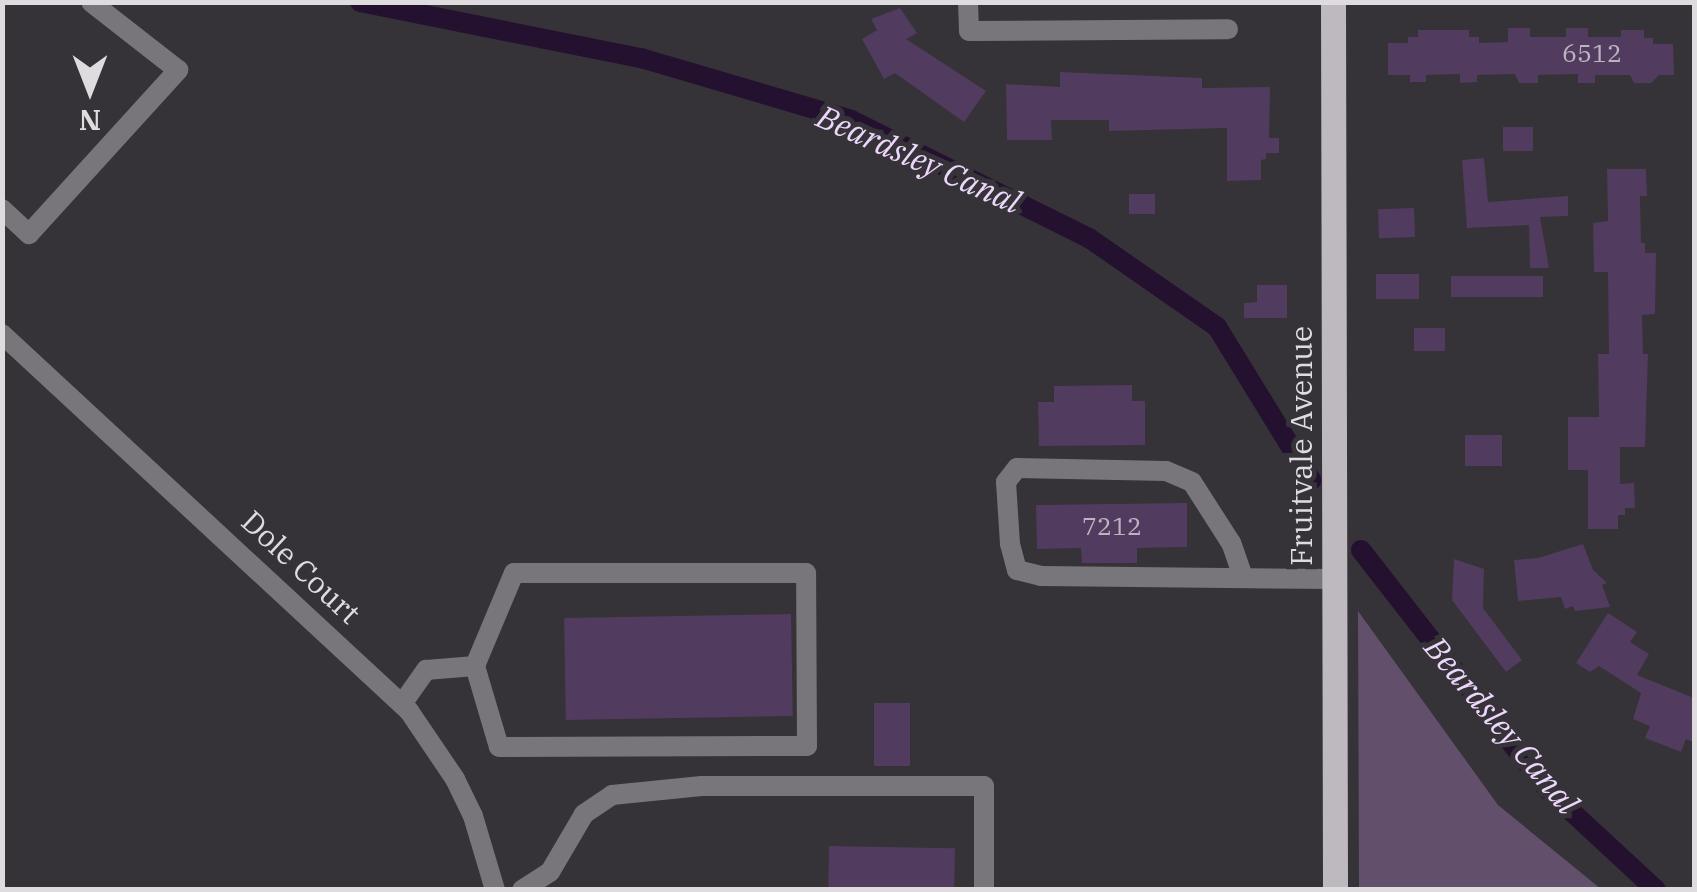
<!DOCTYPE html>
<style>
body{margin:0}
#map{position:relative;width:1697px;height:892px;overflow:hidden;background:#353238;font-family:"IBM Plex Serif",serif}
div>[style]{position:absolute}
.green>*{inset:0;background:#614f6b}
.canal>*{height:20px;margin:-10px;padding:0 10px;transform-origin:10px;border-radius:10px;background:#24102f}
.building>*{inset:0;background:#513b5e;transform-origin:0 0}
.minor>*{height:20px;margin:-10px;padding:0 10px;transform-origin:10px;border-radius:10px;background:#78767a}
.major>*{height:25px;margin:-12.5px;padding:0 12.5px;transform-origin:12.5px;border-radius:12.5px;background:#bdb9bf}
span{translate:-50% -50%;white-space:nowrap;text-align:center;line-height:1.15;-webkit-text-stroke:10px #353238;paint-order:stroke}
.number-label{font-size:25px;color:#bcb4c0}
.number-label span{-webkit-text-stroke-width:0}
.street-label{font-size:30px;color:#dfdce0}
.water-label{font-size:32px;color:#eed7fc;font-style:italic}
.frame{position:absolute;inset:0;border:5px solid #dfdce0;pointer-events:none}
.north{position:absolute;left:40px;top:40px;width:100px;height:100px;-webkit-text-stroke:8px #353238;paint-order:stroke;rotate:180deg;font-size:28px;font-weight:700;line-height:40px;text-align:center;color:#dfdce0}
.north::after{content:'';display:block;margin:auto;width:35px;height:45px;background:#dfdce0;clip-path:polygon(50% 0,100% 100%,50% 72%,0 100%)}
</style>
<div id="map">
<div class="green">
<i style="clip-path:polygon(1358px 611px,1498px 805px,1601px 889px,1359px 889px)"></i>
</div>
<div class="canal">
<i style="left:360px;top:2px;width:287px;rotate:11.3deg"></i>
<i style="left:641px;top:58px;width:219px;rotate:16.4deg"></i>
<i style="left:851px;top:120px;width:266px;rotate:26.4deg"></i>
<i style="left:1089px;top:238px;width:156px;rotate:34.8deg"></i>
<i style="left:1217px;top:327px;width:180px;rotate:58.4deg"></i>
<i style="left:1361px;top:550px;width:301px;rotate:52.1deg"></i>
<i style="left:1546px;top:788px;width:150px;rotate:42.8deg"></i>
</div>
<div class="building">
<i style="clip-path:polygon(900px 8px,917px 33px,906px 39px,986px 91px,964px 122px,895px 73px,884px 79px,862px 39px,877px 30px,871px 19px)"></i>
<i style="clip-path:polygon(1508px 28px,1530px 28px,1530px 37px,1566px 37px,1566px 28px,1588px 28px,1588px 37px,1621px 37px,1621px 30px,1644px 30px,1644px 38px,1653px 38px,1653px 44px,1673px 44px,1674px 75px,1659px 75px,1651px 83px,1634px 83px,1630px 75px,1595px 75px,1595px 83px,1578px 83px,1578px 74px,1538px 75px,1538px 83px,1519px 83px,1515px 74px,1477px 75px,1477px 82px,1460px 83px,1460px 74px,1426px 75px,1426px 82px,1410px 82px,1410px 75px,1388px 75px,1388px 43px,1408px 43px,1408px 37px,1418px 37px,1418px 30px,1469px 30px,1469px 37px,1479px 37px,1479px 43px,1508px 42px)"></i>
<i style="clip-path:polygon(1060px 72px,1202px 78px,1202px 88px,1270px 87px,1269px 138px,1279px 138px,1279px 153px,1266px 153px,1266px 159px,1261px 160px,1261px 180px,1227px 181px,1227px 128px,1109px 131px,1109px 120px,1051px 120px,1052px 140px,1007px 140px,1006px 84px,1060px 87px)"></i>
<i style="left:1533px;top:127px;width:24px;height:30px;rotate:90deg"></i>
<i style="clip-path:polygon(1484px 158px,1488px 202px,1568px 196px,1568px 216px,1540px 217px,1549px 268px,1530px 268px,1529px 225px,1467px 228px,1462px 160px)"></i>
<i style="clip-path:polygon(1607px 169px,1646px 169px,1647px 196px,1640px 196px,1641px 243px,1645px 243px,1645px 253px,1656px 253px,1655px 314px,1642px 315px,1643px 354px,1648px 354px,1645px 447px,1620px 447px,1620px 484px,1634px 483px,1635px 508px,1625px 508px,1625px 515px,1618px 515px,1618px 529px,1588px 529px,1588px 470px,1568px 470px,1568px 417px,1599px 417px,1598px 354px,1609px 354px,1608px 272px,1594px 272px,1593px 223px,1608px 221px)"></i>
<i style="left:1155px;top:194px;width:20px;height:26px;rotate:90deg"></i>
<i style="left:1414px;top:208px;width:29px;height:36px;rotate:88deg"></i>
<i style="left:1376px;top:274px;width:43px;height:25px"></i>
<i style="left:1543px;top:276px;width:21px;height:92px;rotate:90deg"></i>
<i style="clip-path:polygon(1257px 285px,1287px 285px,1287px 318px,1244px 318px,1244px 303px,1257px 302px)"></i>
<i style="left:1414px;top:328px;width:31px;height:23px"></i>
<i style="clip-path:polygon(1132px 385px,1132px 401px,1145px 401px,1145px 445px,1039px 446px,1038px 402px,1054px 402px,1054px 386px)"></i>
<i style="left:1465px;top:435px;width:37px;height:31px"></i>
<i style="clip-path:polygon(1187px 503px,1187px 547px,1137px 548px,1137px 563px,1082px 563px,1081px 548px,1037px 549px,1036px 505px)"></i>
<i style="clip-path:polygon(1583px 544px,1593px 570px,1607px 583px,1602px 585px,1610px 607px,1575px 611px,1573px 606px,1565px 609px,1561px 597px,1518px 601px,1514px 560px,1538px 558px)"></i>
<i style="clip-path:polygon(1454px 559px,1484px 569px,1483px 608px,1522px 660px,1506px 672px,1452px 600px)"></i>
<i style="clip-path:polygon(1608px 613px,1637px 632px,1630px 642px,1649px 654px,1637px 675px,1694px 698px,1694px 743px,1686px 739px,1681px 752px,1645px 738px,1650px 726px,1633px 719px,1641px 693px,1599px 666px,1590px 672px,1576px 663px)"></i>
<i style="left:791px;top:614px;width:102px;height:227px;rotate:89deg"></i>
<i style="left:910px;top:703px;width:63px;height:36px;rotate:90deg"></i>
<i style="left:829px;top:846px;width:126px;height:44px;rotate:1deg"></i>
</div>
<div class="minor">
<i style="left:968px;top:2px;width:29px;rotate:88deg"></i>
<i style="left:969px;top:31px;width:259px;rotate:-0.4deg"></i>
<i style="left:2px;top:209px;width:37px;rotate:43deg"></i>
<i style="left:29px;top:234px;width:222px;rotate:-47.7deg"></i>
<i style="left:178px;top:70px;width:110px;rotate:-142deg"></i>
<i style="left:2px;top:334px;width:555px;rotate:42.81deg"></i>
<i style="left:409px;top:711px;width:82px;rotate:55.9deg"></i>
<i style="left:455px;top:779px;width:41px;rotate:64.1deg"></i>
<i style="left:473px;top:816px;width:77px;rotate:73.4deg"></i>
<i style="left:1243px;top:577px;width:36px;rotate:-109deg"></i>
<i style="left:1231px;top:543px;width:72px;rotate:-122.6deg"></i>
<i style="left:1192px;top:482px;width:28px;rotate:-157deg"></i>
<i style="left:1166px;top:471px;width:149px;rotate:-178.8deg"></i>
<i style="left:1017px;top:468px;width:18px;rotate:128deg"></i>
<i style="left:1006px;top:482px;width:62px;rotate:86.3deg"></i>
<i style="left:1010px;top:544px;width:27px;rotate:75deg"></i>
<i style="left:1017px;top:570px;width:25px;rotate:14deg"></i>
<i style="left:1041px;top:576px;width:293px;rotate:0.6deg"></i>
<i style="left:402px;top:704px;width:42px;rotate:-54.8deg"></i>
<i style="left:426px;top:670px;width:49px;rotate:-4.7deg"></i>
<i style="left:475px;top:666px;width:84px;rotate:73.5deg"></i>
<i style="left:499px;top:747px;width:308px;rotate:-0.2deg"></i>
<i style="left:807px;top:746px;width:173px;rotate:-90.3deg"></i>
<i style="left:806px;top:573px;width:292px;rotate:180deg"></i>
<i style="left:514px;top:573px;width:101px;rotate:112.8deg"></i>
<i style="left:522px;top:890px;width:33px;rotate:-33deg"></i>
<i style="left:550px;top:872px;width:67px;rotate:-59.6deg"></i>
<i style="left:584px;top:814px;width:34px;rotate:-34deg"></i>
<i style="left:612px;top:795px;width:90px;rotate:-5.7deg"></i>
<i style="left:702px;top:786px;width:282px"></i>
<i style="left:984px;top:786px;width:104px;rotate:90deg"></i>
</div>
<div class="major">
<i style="left:1333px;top:2px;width:888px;rotate:89.87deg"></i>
</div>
<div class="number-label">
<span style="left:1592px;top:53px">6512</span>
<span style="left:1112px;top:526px">7212</span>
</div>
<div class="street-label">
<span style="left:1301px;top:446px;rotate:-90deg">Fruitvale Avenue</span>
<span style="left:301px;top:567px;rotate:43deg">Dole Court</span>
</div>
<div class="water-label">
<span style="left:919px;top:159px;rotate:24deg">Beardsley Canal</span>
<span style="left:1502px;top:725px;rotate:50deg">Beardsley Canal</span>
</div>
<div class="frame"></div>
<div class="north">N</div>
</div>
